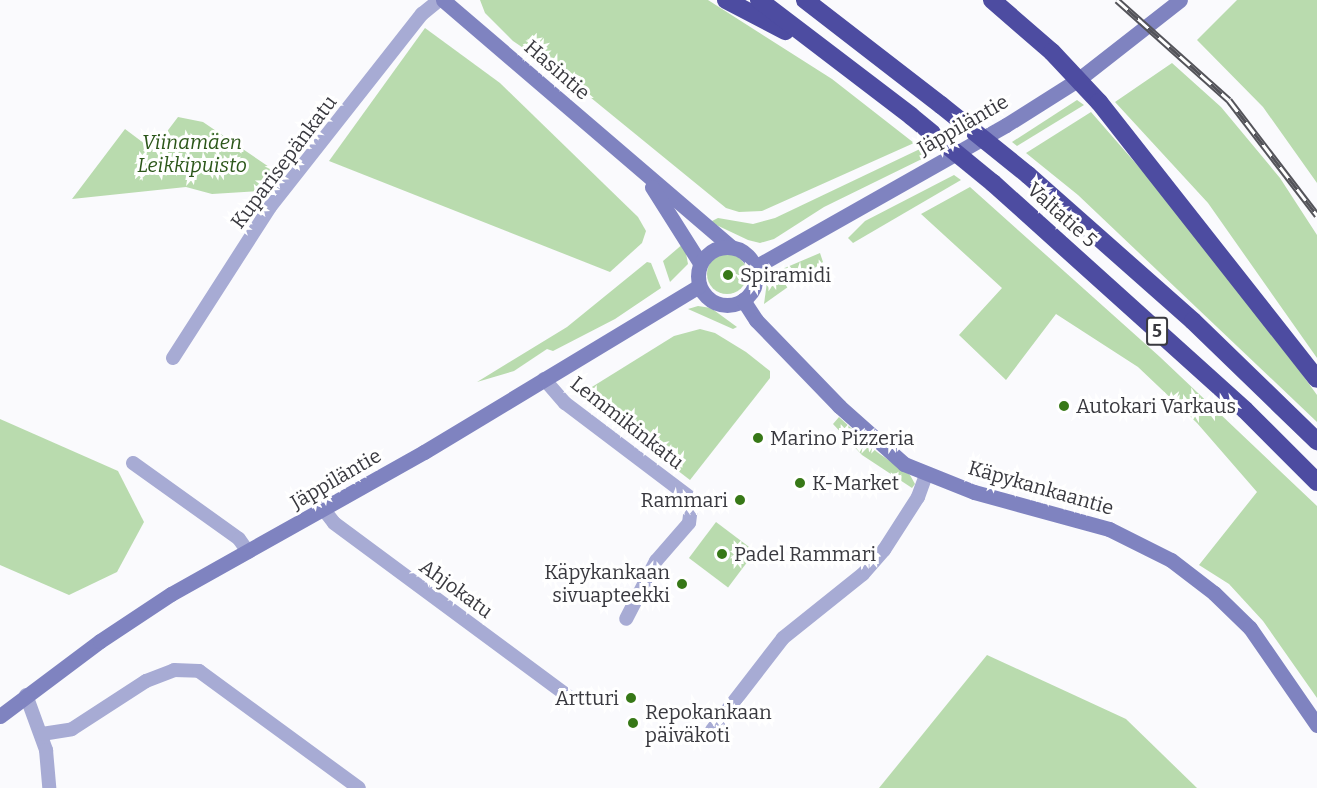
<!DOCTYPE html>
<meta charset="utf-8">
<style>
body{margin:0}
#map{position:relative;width:1317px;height:788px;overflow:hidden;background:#fafafd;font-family:Bitter,serif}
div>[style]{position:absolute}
.green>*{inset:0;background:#b9dbae;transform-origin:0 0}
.round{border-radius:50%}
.street>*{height:14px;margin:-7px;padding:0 7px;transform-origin:7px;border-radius:7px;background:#a7abd4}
.secondary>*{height:15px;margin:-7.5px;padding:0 7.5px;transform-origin:7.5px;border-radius:7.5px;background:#7f83c0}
.secondary>.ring{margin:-7.5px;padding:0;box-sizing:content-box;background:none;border:15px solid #7f83c0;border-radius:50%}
.highway>*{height:18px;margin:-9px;padding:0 9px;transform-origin:9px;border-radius:9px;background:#4d4ca1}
.rail>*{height:7px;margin-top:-3.5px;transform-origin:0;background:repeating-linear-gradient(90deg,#fff 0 14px,#54545a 0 28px);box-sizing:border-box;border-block:2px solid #54545a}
.highway-bridge>*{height:18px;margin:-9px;padding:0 9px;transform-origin:9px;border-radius:9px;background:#4d4ca1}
.dots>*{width:16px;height:16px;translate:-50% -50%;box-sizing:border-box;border:3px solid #fff;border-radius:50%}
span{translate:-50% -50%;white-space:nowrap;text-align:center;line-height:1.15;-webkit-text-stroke:6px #fff;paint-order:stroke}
.shield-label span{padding:2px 4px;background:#fff;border:2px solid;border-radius:4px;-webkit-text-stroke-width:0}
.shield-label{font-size:18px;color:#39393f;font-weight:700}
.street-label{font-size:20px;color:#39393f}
.park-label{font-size:20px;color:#2c571a;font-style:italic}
.poi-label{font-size:20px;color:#39393f}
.left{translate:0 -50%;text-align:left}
.right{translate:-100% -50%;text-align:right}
</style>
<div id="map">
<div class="green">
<i style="clip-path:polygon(480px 0,708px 0,832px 79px,914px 143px,762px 211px,739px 212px,726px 208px,563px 75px,513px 41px,485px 13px)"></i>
<i style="clip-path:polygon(1237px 0,1317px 0,1317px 183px,1263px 107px,1197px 40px)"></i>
<i style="clip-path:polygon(425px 28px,500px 83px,638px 217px,646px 231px,642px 243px,610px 272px,329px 161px)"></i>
<i style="clip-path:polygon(1172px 63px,1221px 107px,1280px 178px,1317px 235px,1317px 358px,1208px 203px,1115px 102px)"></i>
<i style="clip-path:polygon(1077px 100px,1084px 105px,1017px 146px,1012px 142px)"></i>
<i style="clip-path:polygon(1091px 112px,1152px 182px,1299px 370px,1317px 395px,1317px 422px,1078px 195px,1026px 153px)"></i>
<i style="clip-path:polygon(178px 117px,203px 122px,275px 171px,261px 191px,212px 194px,186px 187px,72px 199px,125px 129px,153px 150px)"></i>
<i style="clip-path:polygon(922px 148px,930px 155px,824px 207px,774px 239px,760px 243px,748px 240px,710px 222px,718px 218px,753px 224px,775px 218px)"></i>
<i style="clip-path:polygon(954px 175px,961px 180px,853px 243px,848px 238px,865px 221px)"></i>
<i style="clip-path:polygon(970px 187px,1160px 357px,1317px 506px,1317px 698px,1263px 621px,1229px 584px,1199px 565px,1257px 492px,1197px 423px,1138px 367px,1056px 314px,1006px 380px,959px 335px,1002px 288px,921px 214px)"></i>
<i style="clip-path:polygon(684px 243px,688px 264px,670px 282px,663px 261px)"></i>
<i style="clip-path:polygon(820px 253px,823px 262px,764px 304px,767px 282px,773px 273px)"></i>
<i class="round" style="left:707px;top:254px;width:40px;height:40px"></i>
<i style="clip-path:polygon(647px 262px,651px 263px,661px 288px,615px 319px,553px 351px,547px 349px,514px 371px,477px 382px,567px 327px)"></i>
<i style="clip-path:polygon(698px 306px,711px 308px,737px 327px,733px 329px,688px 309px)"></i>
<i style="clip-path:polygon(700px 329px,715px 333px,746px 352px,770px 371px,770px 378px,690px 480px,579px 395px,674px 336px)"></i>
<i style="clip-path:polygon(839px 417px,877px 452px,910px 475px,915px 484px,912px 488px,862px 455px,833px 424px)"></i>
<i style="clip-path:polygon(0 419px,118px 471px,144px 522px,117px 572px,69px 595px,0 565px)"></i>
<i style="left:716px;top:522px;width:49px;height:45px;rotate:37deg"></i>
<i style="clip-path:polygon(987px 655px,1126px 719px,1197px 788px,879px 788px)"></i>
</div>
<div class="street">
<i style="left:173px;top:358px;width:179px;rotate:-57.3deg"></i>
<i style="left:270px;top:207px;width:246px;rotate:-51.8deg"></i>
<i style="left:422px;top:14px;width:22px;rotate:-39deg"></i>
<i style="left:544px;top:379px;width:32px;rotate:49deg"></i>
<i style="left:565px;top:403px;width:159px;rotate:37.1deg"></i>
<i style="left:692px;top:499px;width:24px;rotate:97deg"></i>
<i style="left:689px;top:523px;width:50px;rotate:131deg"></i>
<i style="left:656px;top:561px;width:65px;rotate:117.3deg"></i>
<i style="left:133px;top:463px;width:130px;rotate:35.6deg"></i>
<i style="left:239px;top:539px;width:16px;rotate:55deg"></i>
<i style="left:324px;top:510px;width:16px;rotate:52deg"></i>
<i style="left:334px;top:523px;width:291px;rotate:36.5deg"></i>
<i style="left:26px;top:695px;width:59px;rotate:70deg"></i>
<i style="left:46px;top:750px;width:38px;rotate:85deg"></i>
<i style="left:712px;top:730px;width:116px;rotate:-52.3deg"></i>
<i style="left:783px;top:638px;width:102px;rotate:-38.7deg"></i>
<i style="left:863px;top:574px;width:32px;rotate:-49deg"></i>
<i style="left:884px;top:550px;width:63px;rotate:-57.3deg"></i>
<i style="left:918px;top:497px;width:23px;rotate:-70deg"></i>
<i style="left:42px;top:734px;width:30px;rotate:-9deg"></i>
<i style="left:72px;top:729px;width:88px;rotate:-33deg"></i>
<i style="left:146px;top:681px;width:30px;rotate:-21deg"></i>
<i style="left:174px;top:670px;width:25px;rotate:2deg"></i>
<i style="left:199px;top:671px;width:198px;rotate:36.2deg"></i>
</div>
<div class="secondary">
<i style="left:443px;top:0;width:379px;rotate:40.6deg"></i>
<i style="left:652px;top:187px;width:90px;rotate:57.7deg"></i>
<i class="ring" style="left:698px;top:247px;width:43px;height:43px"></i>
<i style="left:755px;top:267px;width:288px;rotate:-29.5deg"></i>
<i style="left:1006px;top:125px;width:86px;rotate:-32.2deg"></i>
<i style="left:1079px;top:79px;width:128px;rotate:-38deg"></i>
<i style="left:743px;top:300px;width:24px;rotate:57deg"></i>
<i style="left:756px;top:320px;width:120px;rotate:46deg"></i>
<i style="left:839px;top:406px;width:87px;rotate:41.7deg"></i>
<i style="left:904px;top:464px;width:75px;rotate:21.8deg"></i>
<i style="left:974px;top:492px;width:140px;rotate:15.3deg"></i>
<i style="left:1109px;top:529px;width:69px;rotate:26.6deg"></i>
<i style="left:1171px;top:560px;width:54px;rotate:37.5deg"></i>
<i style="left:1214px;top:593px;width:50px;rotate:44.2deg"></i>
<i style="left:1250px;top:628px;width:118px;rotate:55.4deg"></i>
<i style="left:0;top:716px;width:125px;rotate:-36.9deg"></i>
<i style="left:100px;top:641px;width:85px;rotate:-33.5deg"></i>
<i style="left:171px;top:594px;width:290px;rotate:-29.3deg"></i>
<i style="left:424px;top:452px;width:321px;rotate:-31.1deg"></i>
</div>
<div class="highway">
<i style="left:726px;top:0;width:67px;rotate:27.7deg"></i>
<i style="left:759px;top:0;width:191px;rotate:37.3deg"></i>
<i style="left:805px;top:0;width:172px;rotate:37.7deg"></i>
<i style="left:992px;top:0;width:79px;rotate:40.9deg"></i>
<i style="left:1052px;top:52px;width:69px;rotate:46.8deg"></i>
<i style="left:1099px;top:102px;width:352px;rotate:51.8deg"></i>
<i style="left:1028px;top:175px;width:220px;rotate:41.5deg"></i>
<i style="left:1193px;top:321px;width:173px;rotate:44.1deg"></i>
<i style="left:993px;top:183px;width:339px;rotate:42deg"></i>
<i style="left:1245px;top:410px;width:102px;rotate:45deg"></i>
</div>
<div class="rail">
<i style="left:1117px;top:0;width:150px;rotate:41.8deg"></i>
<i style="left:1229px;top:100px;width:145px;rotate:52.6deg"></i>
</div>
<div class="highway-bridge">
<i style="left:941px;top:105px;width:112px;rotate:38.8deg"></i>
<i style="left:911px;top:116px;width:106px;rotate:39.3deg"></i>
</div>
<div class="dots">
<i style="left:728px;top:275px;background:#377817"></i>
<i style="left:1064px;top:406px;background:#377817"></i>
<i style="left:758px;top:438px;background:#377817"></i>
<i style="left:800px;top:483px;background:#377817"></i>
<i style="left:740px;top:500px;background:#377817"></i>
<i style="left:722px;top:554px;background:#377817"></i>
<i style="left:682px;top:584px;background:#377817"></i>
<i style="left:631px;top:698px;background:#377817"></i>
<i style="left:633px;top:723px;background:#377817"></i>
</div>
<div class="shield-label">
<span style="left:1157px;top:331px">5</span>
</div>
<div class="street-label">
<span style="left:557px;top:70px;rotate:41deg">Hasintie</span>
<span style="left:963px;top:125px;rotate:-30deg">Jäppiläntie</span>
<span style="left:284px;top:162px;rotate:-53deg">Kuparisepänkatu</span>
<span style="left:1062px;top:215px;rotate:42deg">Valtatie 5</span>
<span style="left:627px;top:423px;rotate:38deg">Lemmikinkatu</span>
<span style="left:336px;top:479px;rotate:-30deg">Jäppiläntie</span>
<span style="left:1041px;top:488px;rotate:16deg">Käpykankaantie</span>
<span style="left:456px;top:589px;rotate:36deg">Ahjokatu</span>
</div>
<div class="park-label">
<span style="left:192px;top:154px">Viinamäen<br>Leikkipuisto</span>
</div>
<div class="poi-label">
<span class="left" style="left:740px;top:275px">Spiramidi</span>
<span class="left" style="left:1076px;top:406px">Autokari Varkaus</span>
<span class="left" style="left:770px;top:438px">Marino Pizzeria</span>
<span class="left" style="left:812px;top:483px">K-Market</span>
<span class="right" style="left:728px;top:500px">Rammari</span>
<span class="left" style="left:734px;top:554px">Padel Rammari</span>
<span class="right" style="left:670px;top:584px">Käpykankaan<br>sivuapteekki</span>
<span class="right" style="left:619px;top:698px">Artturi</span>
<span class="left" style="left:645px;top:724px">Repokankaan<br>päiväkoti</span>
</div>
</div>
